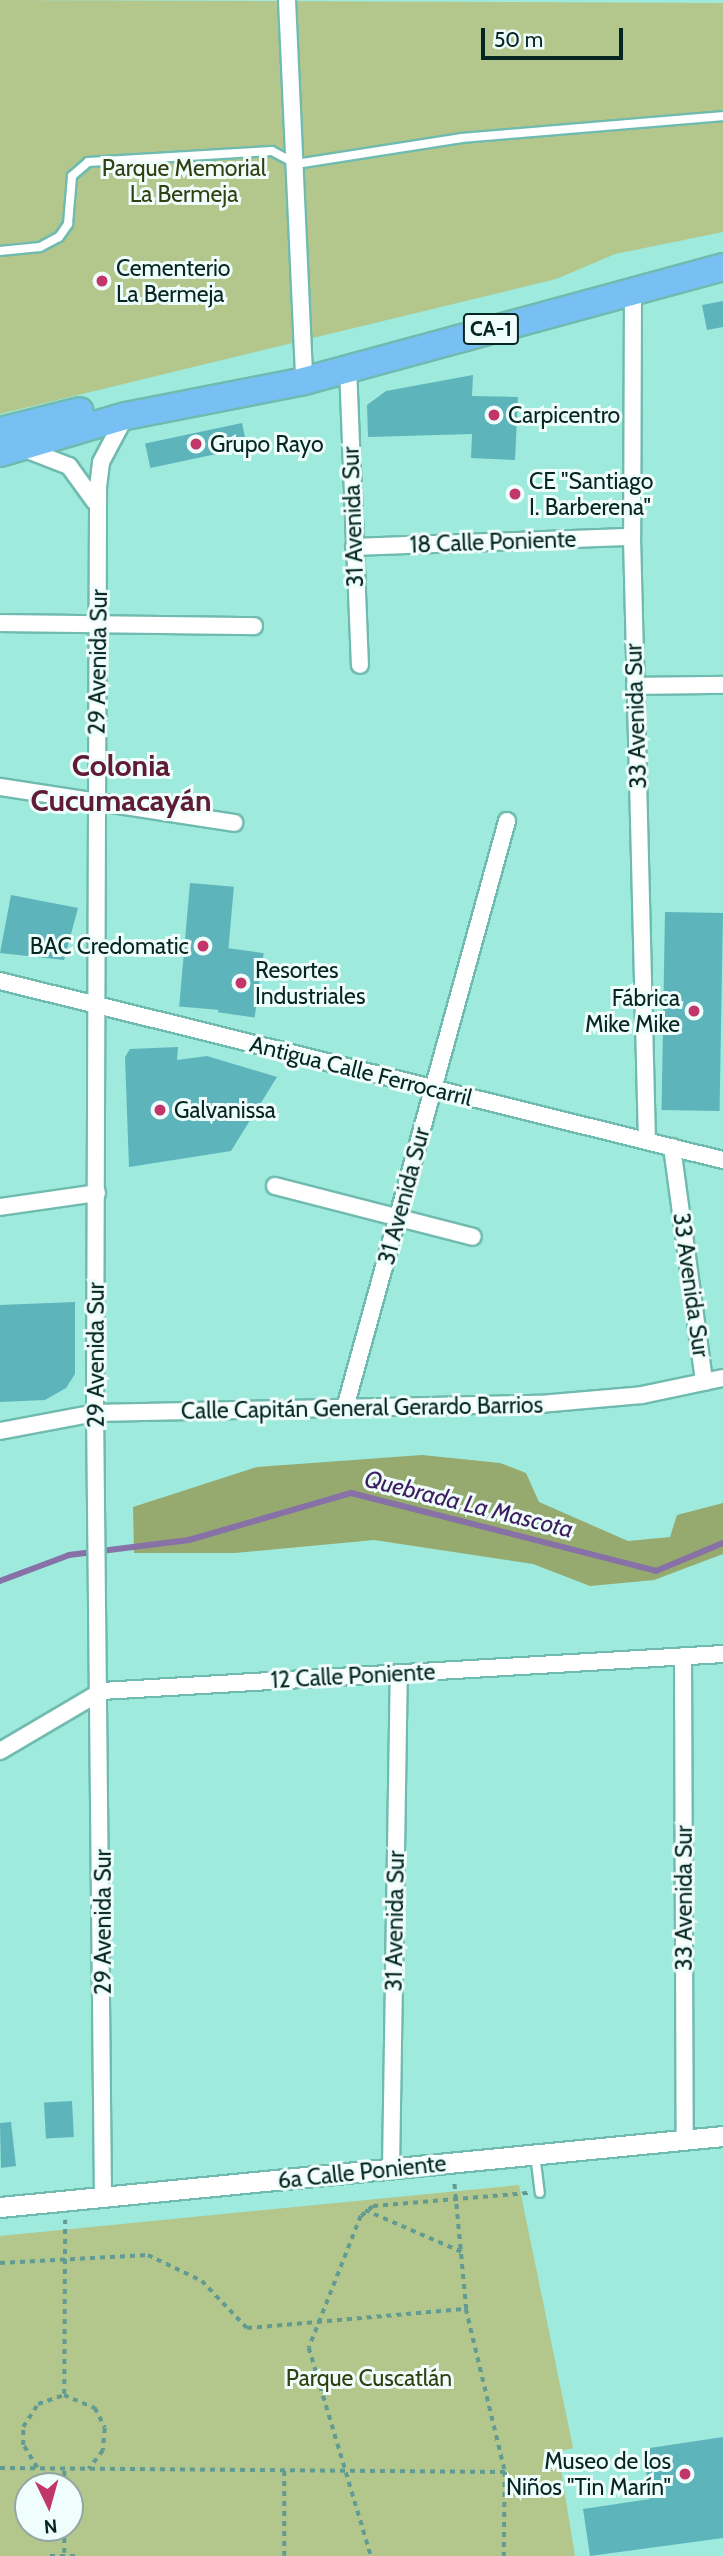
<!DOCTYPE html>
<meta charset="utf-8">
<style>
body{margin:0}
#map{position:relative;width:723px;height:2556px;overflow:hidden;background:#9eeadd;font-family:Cabin,sans-serif}
div>[style]{position:absolute}
.green>*{inset:0;background:#b3c68c}
.forest>*{inset:0;background:#96a96e}
.stream>*{height:6px;margin:-3px;padding:0 3px;transform-origin:3px;border-radius:3px;background:#8771a7}
.building>*{inset:0;background:#5db4bb;transform-origin:0 0}
.path>*{height:3.5px;margin-top:-1.75px;transform-origin:0;background:repeating-linear-gradient(90deg,#619b92 0 5px,transparent 0 10px)}
.roads{filter:drop-shadow(2px 0 #70bbaf) drop-shadow(-2px 0 #70bbaf) drop-shadow(0 2px #70bbaf) drop-shadow(0 -2px #70bbaf)}
.service>*{height:8px;margin:-4px;padding:0 4px;transform-origin:4px;border-radius:4px;background:#fff}
.minor>*{height:16px;margin:-8px;padding:0 8px;transform-origin:8px;border-radius:8px;background:#fff}
.tertiary>*{height:19px;margin:-9.5px;padding:0 9.5px;transform-origin:9.5px;border-radius:9.5px;background:#fff}
.trunk>*{height:26px;margin:-13px;padding:0 13px;transform-origin:13px;border-radius:13px;background:#78c0f3}
.path-bridge>*{height:3.5px;margin-top:-1.75px;transform-origin:0;background:repeating-linear-gradient(90deg,#619b92 0 5px,transparent 0 10px)}
.dots>*{width:19px;height:19px;translate:-50% -50%;box-sizing:border-box;border:4px solid #effdfb;border-radius:50%}
span{translate:-50% -50%;white-space:nowrap;text-align:center;line-height:1.15;-webkit-text-stroke:6px #effdfb;paint-order:stroke}
.shield-label span{padding:2px 5px;background:#effdfb;border:2px solid;border-radius:5px;-webkit-text-stroke-width:0}
.shield-label{font-size:21px;color:#052622;font-weight:700}
.park-label{font-size:23px;color:#333f12}
.poi-label{font-size:23px;color:#052622}
.left{translate:0 -50%;text-align:left}
.right{translate:-100% -50%;text-align:right}
.street-label{font-size:23px;color:#052622}
.water-label{font-size:24px;color:#3e1e60;font-style:italic}
.district-label{font-size:30px;color:#601c34;font-weight:700}
.north{position:absolute;left:14px;top:2472px;width:70px;height:70px;box-sizing:border-box;background:#effdfb;border:2px solid #91a7a4;border-radius:50%;rotate:175deg;font-size:19px;font-weight:700;line-height:28px;text-align:center;color:#052622}
.north::after{content:'';display:block;margin:auto;width:24px;height:32px;background:#c3366a;clip-path:polygon(50% 0,100% 100%,50% 72%,0 100%)}
.scale{position:absolute;left:481px;top:28px;width:142px;height:32px;box-sizing:border-box;border:4px solid #052622;border-top:0;padding-left:9px;font-size:21px;line-height:24px;white-space:nowrap;color:#052622;-webkit-text-stroke:5px #effdfb;paint-order:stroke}
</style>
<div id="map">
<div class="green">
<i style="clip-path:polygon(0 0,723px 3px,723px 232px,615px 254px,556px 279px,0 414px)"></i>
<i style="clip-path:polygon(evenodd,519px 2185px,573px 2448px,558px 2452px,575px 2556px,0 2556px,0 2236px,519px 2185px,28px 2486px,70px 2486px,70px 2528px,28px 2528px,28px 2486px)"></i>
</div>
<div class="forest">
<i style="clip-path:polygon(422px 1455px,500px 1463px,526px 1473px,539px 1502px,628px 1541px,670px 1537px,677px 1515px,723px 1503px,723px 1554px,654px 1580px,590px 1586px,533px 1564px,374px 1540px,235px 1553px,134px 1553px,133px 1507px,257px 1467px)"></i>
</div>
<div class="stream">
<i style="left:0;top:1581px;width:74px;rotate:-20.6deg"></i>
<i style="left:69px;top:1555px;width:121px;rotate:-7.1deg"></i>
<i style="left:189px;top:1540px;width:169px;rotate:-16.2deg"></i>
<i style="left:351px;top:1493px;width:315px;rotate:14.3deg"></i>
<i style="left:656px;top:1571px;width:73px;rotate:-22.7deg"></i>
</div>
<div class="building">
<i style="clip-path:polygon(723px 301px,723px 327px,707px 330px,702px 305px)"></i>
<i style="clip-path:polygon(473px 375px,472px 396px,518px 397px,515px 460px,471px 458px,472px 434px,368px 437px,367px 405px,386px 391px)"></i>
<i style="left:242px;top:423px;width:25px;height:99px;rotate:78deg"></i>
<i style="left:190px;top:883px;width:44px;height:124px;rotate:5deg"></i>
<i style="clip-path:polygon(11px 895px,78px 908px,64px 960px,0 953px)"></i>
<i style="left:665px;top:912px;width:58px;height:198px;rotate:1deg"></i>
<i style="left:227px;top:948px;width:37px;height:65px;rotate:8deg"></i>
<i style="clip-path:polygon(178px 1047px,177px 1060px,207px 1056px,277px 1077px,231px 1151px,129px 1167px,125px 1057px,130px 1049px)"></i>
<i style="clip-path:polygon(75px 1302px,75px 1374px,66px 1388px,45px 1400px,0 1402px,0 1305px)"></i>
<i style="left:72px;top:2101px;width:36px;height:28px;rotate:87deg"></i>
<i style="clip-path:polygon(11px 2122px,16px 2166px,1px 2168px,0 2123px)"></i>
<i style="clip-path:polygon(723px 2437px,723px 2538px,590px 2556px,583px 2509px,650px 2499px,643px 2449px)"></i>
</div>
<div class="path">
<i style="left:365px;top:2210px;width:106px;rotate:23.4deg"></i>
<i style="left:361px;top:2216px;width:16px;rotate:-40deg"></i>
<i style="left:373px;top:2206px;width:157px;rotate:-4.8deg"></i>
<i style="left:0;top:2263px;width:148px;rotate:-3.1deg"></i>
<i style="left:148px;top:2255px;width:60px;rotate:25.7deg"></i>
<i style="left:202px;top:2281px;width:65px;rotate:46.2deg"></i>
<i style="left:247px;top:2328px;width:220px;rotate:-5deg"></i>
<i style="left:466px;top:2309px;width:129px;rotate:-95.4deg"></i>
<i style="left:466px;top:2309px;width:168px;rotate:76.5deg"></i>
<i style="left:505px;top:2472px;width:84px;rotate:90.7deg"></i>
<i style="left:64px;top:2394px;width:174px;rotate:-89.7deg"></i>
<i style="left:0;top:2468px;width:505px;rotate:0.45deg"></i>
<i style="left:37px;top:2468px;width:27px;rotate:-121deg"></i>
<i style="left:23px;top:2445px;width:18px;rotate:-90deg"></i>
<i style="left:23px;top:2427px;width:27px;rotate:-57deg"></i>
<i style="left:38px;top:2404px;width:28px;rotate:-19deg"></i>
<i style="left:64px;top:2395px;width:34px;rotate:23deg"></i>
<i style="left:95px;top:2408px;width:22px;rotate:63deg"></i>
<i style="left:105px;top:2428px;width:23px;rotate:95deg"></i>
<i style="left:103px;top:2451px;width:23px;rotate:128deg"></i>
<i style="left:64px;top:2486px;width:17px;rotate:-90deg"></i>
<i style="left:64px;top:2553px;width:25px;rotate:-90deg"></i>
<i style="left:50px;top:2556px;width:30px"></i>
<i style="left:284px;top:2556px;width:85px;rotate:-90deg"></i>
</div>
<div class="roads">
<div class="service">
<i style="left:0;top:251px;width:40px;rotate:-5.7deg"></i>
<i style="left:40px;top:247px;width:21px;rotate:-28deg"></i>
<i style="left:59px;top:237px;width:16px;rotate:-55deg"></i>
<i style="left:68px;top:224px;width:48px;rotate:-85.2deg"></i>
<i style="left:72px;top:176px;width:21px;rotate:-41deg"></i>
<i style="left:88px;top:162px;width:184px;rotate:-3.4deg"></i>
<i style="left:272px;top:151px;width:27px;rotate:28deg"></i>
<i style="left:296px;top:164px;width:168px;rotate:-8.9deg"></i>
<i style="left:462px;top:138px;width:262px;rotate:-4.8deg"></i>
<i style="left:535px;top:2154px;width:39px;rotate:83deg"></i>
</div>
<div class="minor">
<i style="left:287px;top:0;width:381px;rotate:87.4deg"></i>
<i style="left:633px;top:291px;width:246px;rotate:90.2deg"></i>
<i style="left:632px;top:537px;width:604px;rotate:88.58deg"></i>
<i style="left:348px;top:368px;width:297px;rotate:87.7deg"></i>
<i style="left:25px;top:449px;width:47px;rotate:21.1deg"></i>
<i style="left:69px;top:466px;width:44px;rotate:54.2deg"></i>
<i style="left:354px;top:547px;width:278px;rotate:-2.1deg"></i>
<i style="left:0;top:623px;width:254px;rotate:0.7deg"></i>
<i style="left:635px;top:686px;width:88px;rotate:-0.7deg"></i>
<i style="left:0;top:787px;width:237px;rotate:8.7deg"></i>
<i style="left:0;top:981px;width:745px;rotate:13.91deg"></i>
<i style="left:672px;top:1147px;width:237px;rotate:82.2deg"></i>
<i style="left:275px;top:1186px;width:204px;rotate:14.4deg"></i>
<i style="left:0;top:1207px;width:98px;rotate:-8.2deg"></i>
<i style="left:345px;top:1408px;width:609px;rotate:-74.57deg"></i>
<i style="left:0;top:1431px;width:97px;rotate:-10.7deg"></i>
<i style="left:95px;top:1413px;width:445px;rotate:-1.2deg"></i>
<i style="left:540px;top:1404px;width:102px;rotate:-5deg"></i>
<i style="left:642px;top:1395px;width:83px;rotate:-11.9deg"></i>
<i style="left:683px;top:1656px;width:483px;rotate:89.8deg"></i>
<i style="left:0;top:1751px;width:118px;rotate:-30.5deg"></i>
<i style="left:102px;top:1691px;width:622px;rotate:-3.41deg"></i>
<i style="left:391px;top:2169px;width:496px;rotate:-89.1deg"></i>
<i style="left:103px;top:2197px;width:784px;rotate:-90.58deg"></i>
<i style="left:95px;top:1413px;width:926px;rotate:-89.81deg"></i>
<i style="left:98px;top:487px;width:25px;rotate:-83deg"></i>
<i style="left:101px;top:462px;width:51px;rotate:-61.9deg"></i>
</div>
<div class="tertiary">
<i style="left:0;top:2207px;width:726px;rotate:-5.61deg"></i>
</div>
<div class="trunk">
<i style="left:0;top:431px;width:82px;rotate:-14deg"></i>
<i style="left:0;top:453px;width:131px;rotate:-16.4deg"></i>
<i style="left:126px;top:416px;width:181px;rotate:-11.1deg"></i>
<i style="left:304px;top:381px;width:434px;rotate:-15.2deg"></i>
</div>
</div>
<div class="path-bridge">
<i style="left:361px;top:2216px;width:142px;rotate:111.5deg"></i>
<i style="left:309px;top:2348px;width:217px;rotate:73.4deg"></i>
</div>
<div class="dots">
<i style="left:102px;top:281px;background:#c3366a"></i>
<i style="left:494px;top:415px;background:#c3366a"></i>
<i style="left:196px;top:444px;background:#c3366a"></i>
<i style="left:515px;top:494px;background:#c3366a"></i>
<i style="left:203px;top:946px;background:#c3366a"></i>
<i style="left:241px;top:983px;background:#c3366a"></i>
<i style="left:694px;top:1011px;background:#c3366a"></i>
<i style="left:160px;top:1110px;background:#c3366a"></i>
<i style="left:685px;top:2474px;background:#c3366a"></i>
</div>
<div class="shield-label">
<span style="left:491px;top:329px">CA-1</span>
</div>
<div class="park-label">
<span style="left:184px;top:181px">Parque Memorial<br>La Bermeja</span>
<span style="left:369px;top:2378px">Parque Cuscatlán</span>
</div>
<div class="poi-label">
<span class="left" style="left:116px;top:281px">Cementerio<br>La Bermeja</span>
<span class="left" style="left:508px;top:415px">Carpicentro</span>
<span class="left" style="left:210px;top:444px">Grupo Rayo</span>
<span class="left" style="left:529px;top:494px">CE "Santiago<br>I. Barberena"</span>
<span class="right" style="left:189px;top:946px">BAC Credomatic</span>
<span class="left" style="left:255px;top:983px">Resortes<br>Industriales</span>
<span class="right" style="left:680px;top:1011px">Fábrica<br>Mike Mike</span>
<span class="left" style="left:174px;top:1110px">Galvanissa</span>
<span class="right" style="left:671px;top:2474px">Museo de los<br>Niños "Tin Marín"</span>
</div>
<div class="street-label">
<span style="left:353px;top:517px;rotate:-92deg">31 Avenida Sur</span>
<span style="left:493px;top:542px;rotate:-2deg">18 Calle Poniente</span>
<span style="left:98px;top:662px;rotate:-89deg">29 Avenida Sur</span>
<span style="left:636px;top:716px;rotate:-92deg">33 Avenida Sur</span>
<span style="left:361px;top:1071px;rotate:14deg">Antigua Calle Ferrocarril</span>
<span style="left:404px;top:1196px;rotate:-75deg">31 Avenida Sur</span>
<span style="left:691px;top:1285px;rotate:82deg">33 Avenida Sur</span>
<span style="left:96px;top:1355px;rotate:-90deg">29 Avenida Sur</span>
<span style="left:362px;top:1408px;rotate:-1deg">Calle Capitán General Gerardo Barrios</span>
<span style="left:353px;top:1676px;rotate:-3deg">12 Calle Poniente</span>
<span style="left:684px;top:1898px;rotate:-90deg">33 Avenida Sur</span>
<span style="left:395px;top:1921px;rotate:-89deg">31 Avenida Sur</span>
<span style="left:103px;top:1922px;rotate:-90deg">29 Avenida Sur</span>
<span style="left:362px;top:2172px;rotate:-6deg">6a Calle Poniente</span>
</div>
<div class="water-label">
<span style="left:469px;top:1504px;rotate:14deg">Quebrada La Mascota</span>
</div>
<div class="district-label">
<span style="left:121px;top:783px">Colonia<br>Cucumacayán</span>
</div>
<div class="north">N</div>
<div class="scale">50 m</div>
</div>
